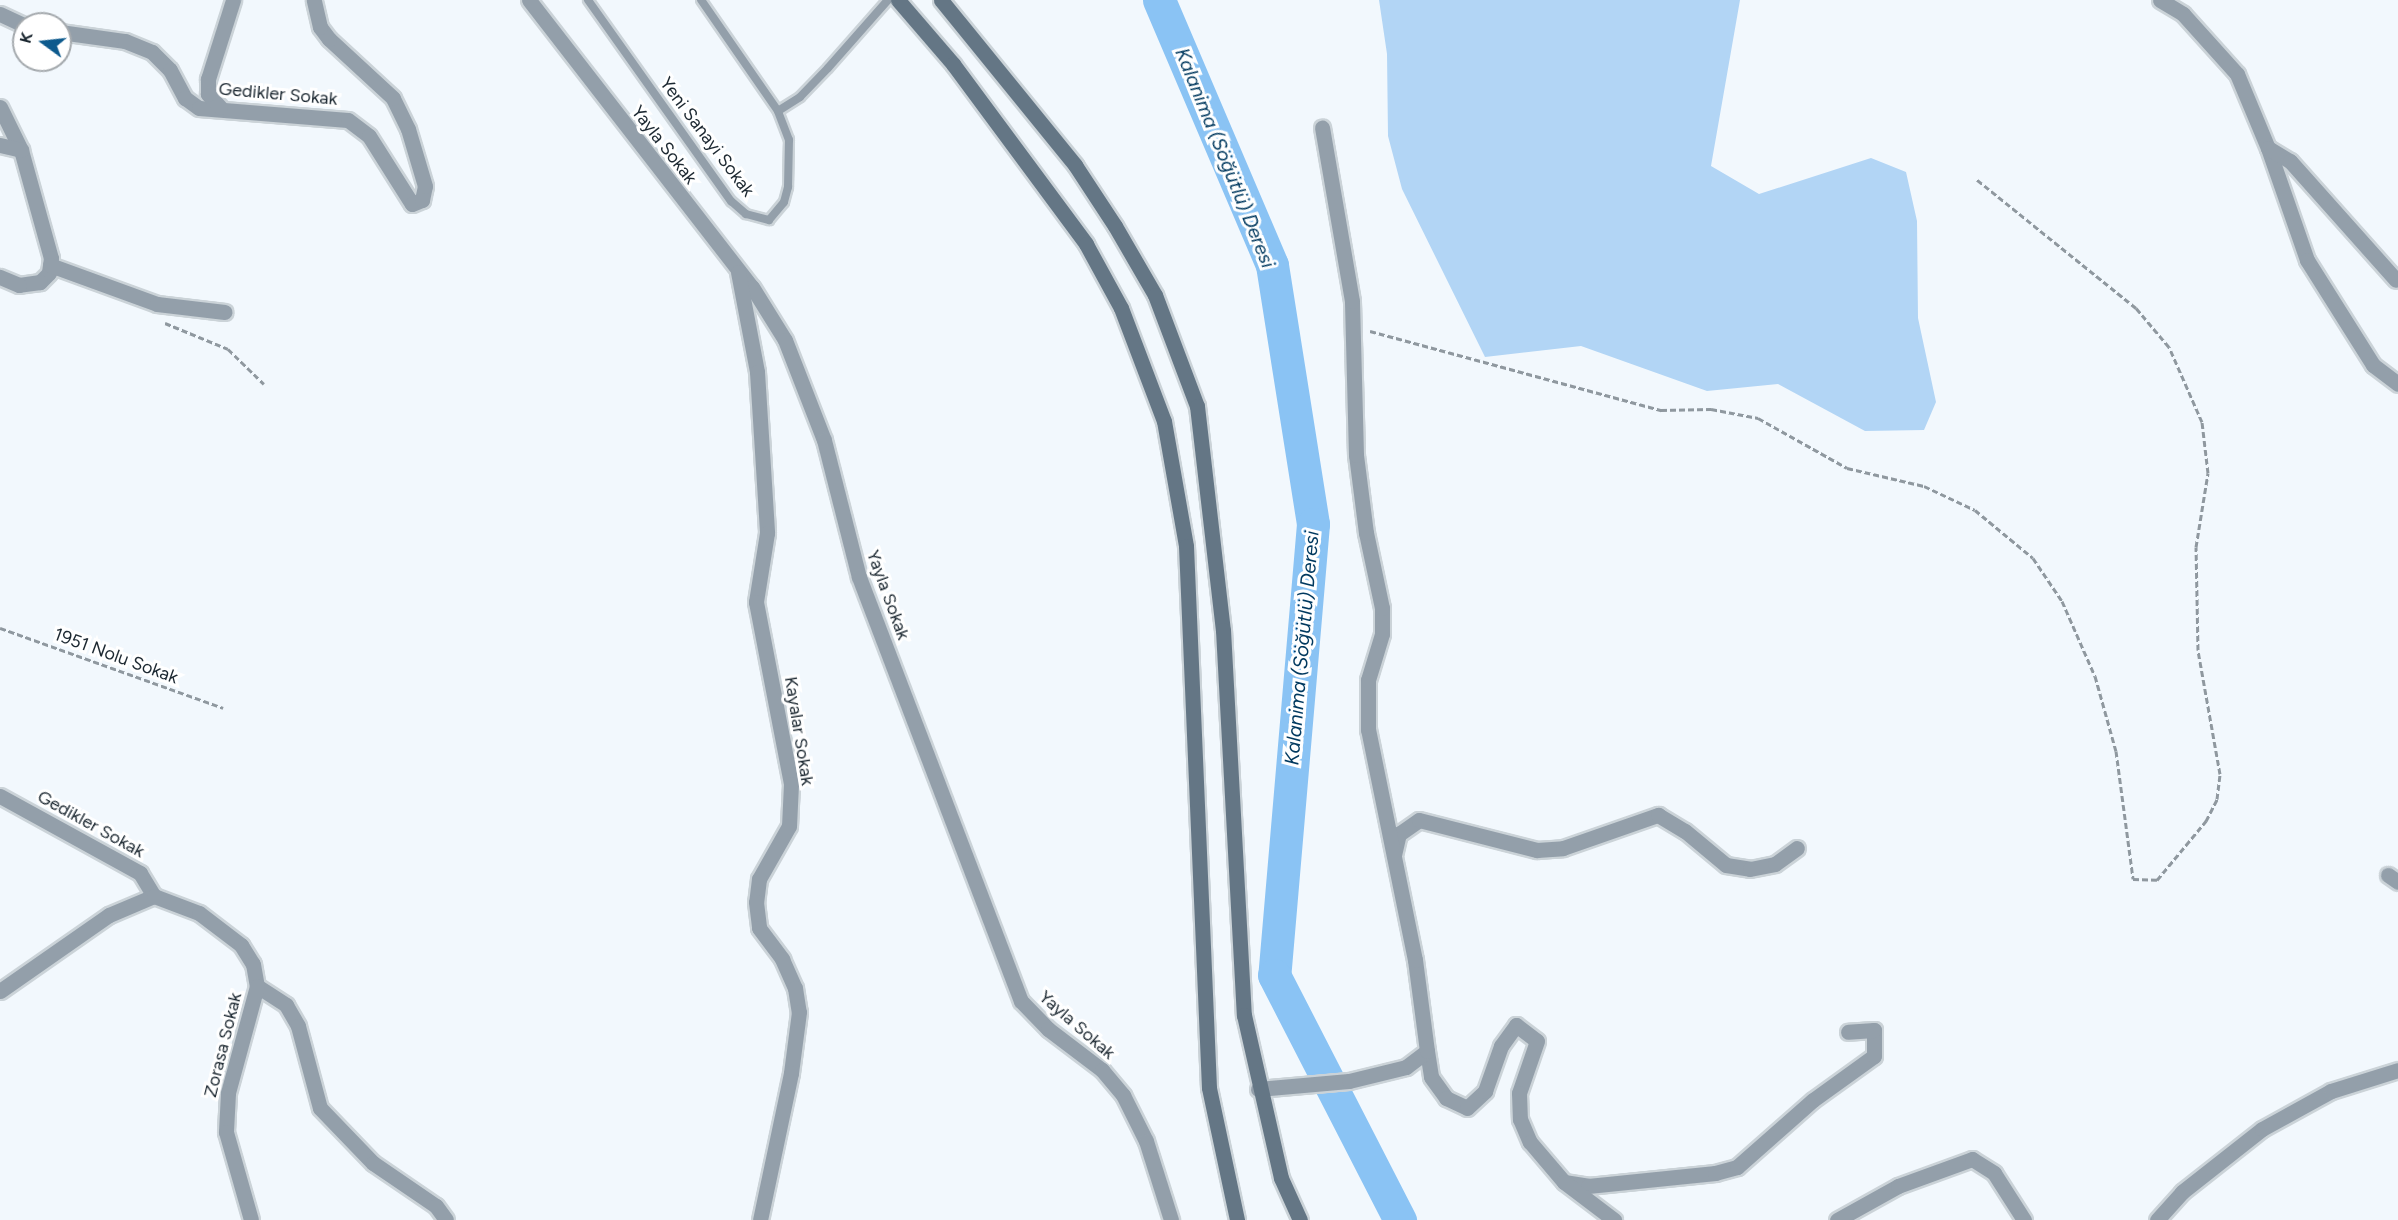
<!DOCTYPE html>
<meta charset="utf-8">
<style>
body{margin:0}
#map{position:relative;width:2398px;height:1220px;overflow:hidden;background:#f2f8fd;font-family:Figtree,sans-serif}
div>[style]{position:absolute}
.green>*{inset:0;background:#b2d5f5}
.river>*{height:33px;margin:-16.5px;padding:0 16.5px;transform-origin:16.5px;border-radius:16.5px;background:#8ac3f4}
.path>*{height:3px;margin-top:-1.5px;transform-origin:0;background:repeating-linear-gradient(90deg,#8f989f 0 6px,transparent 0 9px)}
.roads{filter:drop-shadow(2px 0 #cbd3d8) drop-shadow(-2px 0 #cbd3d8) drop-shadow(0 2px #cbd3d8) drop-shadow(0 -2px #cbd3d8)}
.service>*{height:8px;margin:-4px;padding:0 4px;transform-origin:4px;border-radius:4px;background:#939faa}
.minor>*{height:15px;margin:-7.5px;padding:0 7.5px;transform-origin:7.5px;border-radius:7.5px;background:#939faa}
.tertiary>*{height:15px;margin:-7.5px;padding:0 7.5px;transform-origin:7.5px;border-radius:7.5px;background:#939faa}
.secondary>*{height:15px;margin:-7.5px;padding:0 7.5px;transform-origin:7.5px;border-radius:7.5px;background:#647685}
span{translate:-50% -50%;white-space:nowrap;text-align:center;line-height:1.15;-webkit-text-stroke:6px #fff;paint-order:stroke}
.street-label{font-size:18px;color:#1c2831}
.water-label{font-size:20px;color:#00395f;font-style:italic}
.north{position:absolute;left:12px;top:12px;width:60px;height:60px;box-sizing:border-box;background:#fff;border:2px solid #a4a9ad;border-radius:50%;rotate:285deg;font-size:16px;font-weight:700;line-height:24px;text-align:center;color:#1c2831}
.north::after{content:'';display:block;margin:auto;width:21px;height:27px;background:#0d5a8d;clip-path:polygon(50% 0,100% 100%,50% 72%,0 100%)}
</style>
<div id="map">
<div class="green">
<i style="clip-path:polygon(1379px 0,1740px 0,1711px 166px,1759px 194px,1871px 158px,1906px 172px,1917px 221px,1918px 318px,1936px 402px,1924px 430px,1865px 431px,1778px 384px,1707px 391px,1581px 346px,1485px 357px,1402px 189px,1388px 136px,1387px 54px)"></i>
</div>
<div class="river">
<i style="left:1159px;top:0;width:288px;rotate:66.9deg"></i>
<i style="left:1272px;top:265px;width:262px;rotate:81deg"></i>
<i style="left:1313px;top:524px;width:453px;rotate:94.9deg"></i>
<i style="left:1274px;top:975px;width:276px;rotate:62.8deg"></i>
</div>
<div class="path">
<i style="left:165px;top:323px;width:68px;rotate:22.4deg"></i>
<i style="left:228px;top:349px;width:50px;rotate:44.2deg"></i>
<i style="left:1370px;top:331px;width:302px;rotate:15.2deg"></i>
<i style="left:1661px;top:410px;width:50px;rotate:-1.1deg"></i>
<i style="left:1711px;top:409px;width:48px;rotate:10.8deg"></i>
<i style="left:1758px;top:418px;width:102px;rotate:29.3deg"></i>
<i style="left:1847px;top:468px;width:79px;rotate:13.2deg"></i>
<i style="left:1924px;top:486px;width:56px;rotate:25.2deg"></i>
<i style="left:1975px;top:510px;width:75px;rotate:39.6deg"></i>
<i style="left:2033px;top:558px;width:52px;rotate:56deg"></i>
<i style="left:2062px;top:601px;width:82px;rotate:66.3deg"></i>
<i style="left:2095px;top:676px;width:78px;rotate:74.4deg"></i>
<i style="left:2116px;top:751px;width:129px;rotate:82.4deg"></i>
<i style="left:2133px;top:879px;width:24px;rotate:2deg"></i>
<i style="left:2157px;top:880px;width:77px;rotate:-50.3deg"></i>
<i style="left:2206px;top:821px;width:25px;rotate:-63deg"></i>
<i style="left:2217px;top:799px;width:25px;rotate:-83deg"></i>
<i style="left:2220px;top:774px;width:126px;rotate:-100.1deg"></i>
<i style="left:2198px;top:650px;width:103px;rotate:-91.1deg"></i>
<i style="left:2196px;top:547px;width:75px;rotate:-80.8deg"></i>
<i style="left:2208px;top:473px;width:51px;rotate:-96.7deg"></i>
<i style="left:2202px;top:422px;width:82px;rotate:-113.7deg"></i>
<i style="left:2169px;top:347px;width:51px;rotate:-130.2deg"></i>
<i style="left:2136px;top:308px;width:206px;rotate:-141.1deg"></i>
<i style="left:0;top:628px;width:237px;rotate:19.7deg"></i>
</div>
<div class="roads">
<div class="service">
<i style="left:588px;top:0;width:247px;rotate:54.6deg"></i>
<i style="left:731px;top:201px;width:20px;rotate:41deg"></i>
<i style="left:746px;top:214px;width:24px;rotate:15deg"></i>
<i style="left:769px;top:220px;width:23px;rotate:-50deg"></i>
<i style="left:784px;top:202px;width:16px;rotate:-75deg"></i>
<i style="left:788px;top:187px;width:47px;rotate:-88.8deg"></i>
<i style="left:789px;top:140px;width:31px;rotate:-111deg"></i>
<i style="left:778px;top:111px;width:135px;rotate:-124.7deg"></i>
<i style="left:778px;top:111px;width:26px;rotate:-32deg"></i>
<i style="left:800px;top:97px;width:40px;rotate:-46deg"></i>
<i style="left:828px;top:68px;width:91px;rotate:-48.6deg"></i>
</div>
<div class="minor">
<i style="left:2160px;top:0;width:27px;rotate:31deg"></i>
<i style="left:2183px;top:14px;width:81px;rotate:48deg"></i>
<i style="left:2237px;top:74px;width:80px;rotate:67.3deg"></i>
<i style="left:2268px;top:148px;width:119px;rotate:70.8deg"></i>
<i style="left:2307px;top:260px;width:124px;rotate:57.8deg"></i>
<i style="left:2373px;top:365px;width:31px;rotate:37deg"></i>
<i style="left:0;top:14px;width:26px;rotate:25deg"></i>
<i style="left:60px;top:32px;width:66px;rotate:7.9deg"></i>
<i style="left:125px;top:41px;width:29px;rotate:22deg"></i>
<i style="left:152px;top:52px;width:25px;rotate:45deg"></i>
<i style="left:170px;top:70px;width:32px;rotate:62deg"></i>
<i style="left:185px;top:98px;width:17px;rotate:36deg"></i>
<i style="left:199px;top:108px;width:149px;rotate:4.6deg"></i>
<i style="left:348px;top:120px;width:26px;rotate:37deg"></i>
<i style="left:369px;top:136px;width:80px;rotate:57.7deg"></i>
<i style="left:412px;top:204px;width:11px;rotate:-22deg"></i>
<i style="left:422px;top:200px;width:14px;rotate:-78deg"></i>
<i style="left:425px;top:186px;width:59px;rotate:-106.6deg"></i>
<i style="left:408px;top:129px;width:34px;rotate:-116deg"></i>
<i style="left:393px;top:98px;width:87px;rotate:-137.3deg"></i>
<i style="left:329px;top:39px;width:15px;rotate:-127deg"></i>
<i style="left:320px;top:27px;width:28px;rotate:-103deg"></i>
<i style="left:0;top:107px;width:48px;rotate:64deg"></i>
<i style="left:21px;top:150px;width:112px;rotate:74.5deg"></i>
<i style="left:51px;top:258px;width:15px;rotate:98deg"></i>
<i style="left:49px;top:273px;width:13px;rotate:135deg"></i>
<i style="left:40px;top:282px;width:21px;rotate:172deg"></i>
<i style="left:19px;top:285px;width:21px;rotate:-157deg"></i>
<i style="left:220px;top:107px;width:18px;rotate:-133deg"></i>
<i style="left:208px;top:94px;width:15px;rotate:-90deg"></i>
<i style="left:208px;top:79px;width:83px;rotate:-72.4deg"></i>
<i style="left:0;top:145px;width:22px;rotate:13deg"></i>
<i style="left:2268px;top:148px;width:26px;rotate:31deg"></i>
<i style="left:2290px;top:161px;width:159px;rotate:48.3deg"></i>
<i style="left:50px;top:265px;width:114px;rotate:20deg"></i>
<i style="left:157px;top:304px;width:68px;rotate:6.7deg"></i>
<i style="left:0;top:796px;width:160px;rotate:28.8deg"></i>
<i style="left:140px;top:873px;width:27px;rotate:59deg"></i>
<i style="left:1394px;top:855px;width:22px;rotate:-77deg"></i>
<i style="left:1399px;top:834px;width:24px;rotate:-35deg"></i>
<i style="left:1419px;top:820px;width:122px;rotate:14.3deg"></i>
<i style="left:1537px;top:850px;width:26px;rotate:-4deg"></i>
<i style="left:1563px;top:848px;width:101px;rotate:-19.2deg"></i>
<i style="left:1658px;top:815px;width:31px;rotate:31deg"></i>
<i style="left:1685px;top:831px;width:53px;rotate:39.7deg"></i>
<i style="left:1726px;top:865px;width:24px;rotate:9deg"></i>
<i style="left:1750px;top:869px;width:25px;rotate:-11deg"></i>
<i style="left:1775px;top:864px;width:27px;rotate:-36deg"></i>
<i style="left:2388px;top:875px;width:12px;rotate:35deg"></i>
<i style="left:257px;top:986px;width:35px;rotate:33deg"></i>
<i style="left:286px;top:1005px;width:24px;rotate:60deg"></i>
<i style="left:298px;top:1026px;width:85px;rotate:75deg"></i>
<i style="left:320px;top:1108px;width:76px;rotate:46.1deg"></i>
<i style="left:373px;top:1163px;width:76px;rotate:34.3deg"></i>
<i style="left:436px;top:1206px;width:17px;rotate:54deg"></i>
<i style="left:0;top:991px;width:133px;rotate:-34.9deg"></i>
<i style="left:109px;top:915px;width:49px;rotate:-22.9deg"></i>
<i style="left:154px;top:896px;width:48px;rotate:20.7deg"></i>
<i style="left:199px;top:913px;width:53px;rotate:37.3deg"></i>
<i style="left:241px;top:945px;width:22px;rotate:58deg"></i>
<i style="left:253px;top:964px;width:22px;rotate:80deg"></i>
<i style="left:257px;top:986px;width:111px;rotate:105.2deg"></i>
<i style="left:228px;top:1093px;width:39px;rotate:93deg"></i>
<i style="left:226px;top:1132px;width:91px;rotate:74.1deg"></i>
<i style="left:1427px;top:1051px;width:26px;rotate:81deg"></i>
<i style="left:1431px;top:1077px;width:26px;rotate:54deg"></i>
<i style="left:1446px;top:1098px;width:23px;rotate:25deg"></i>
<i style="left:1467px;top:1108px;width:25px;rotate:-43deg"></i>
<i style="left:1485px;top:1091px;width:48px;rotate:-70.4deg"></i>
<i style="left:1501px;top:1046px;width:26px;rotate:-54deg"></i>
<i style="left:1516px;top:1025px;width:26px;rotate:37deg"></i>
<i style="left:1537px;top:1041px;width:55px;rotate:109.1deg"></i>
<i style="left:1519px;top:1093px;width:26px;rotate:88deg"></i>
<i style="left:1520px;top:1119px;width:25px;rotate:67deg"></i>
<i style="left:1530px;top:1142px;width:52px;rotate:49.6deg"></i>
<i style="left:1564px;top:1182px;width:24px;rotate:9deg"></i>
<i style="left:1588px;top:1186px;width:128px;rotate:-5.8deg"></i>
<i style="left:1715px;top:1173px;width:23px;rotate:-15deg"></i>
<i style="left:1737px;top:1167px;width:101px;rotate:-41.4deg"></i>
<i style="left:1813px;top:1100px;width:75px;rotate:-35.8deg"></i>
<i style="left:1874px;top:1056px;width:26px;rotate:-90deg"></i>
<i style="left:1874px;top:1030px;width:26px;rotate:176deg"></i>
<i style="left:1258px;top:1089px;width:91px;rotate:-5deg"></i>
<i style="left:1349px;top:1081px;width:59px;rotate:-13.8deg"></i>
<i style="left:1406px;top:1067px;width:26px;rotate:-37deg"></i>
<i style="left:1427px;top:1051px;width:92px;rotate:-97.5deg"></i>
<i style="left:1415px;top:960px;width:235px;rotate:-101.5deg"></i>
<i style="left:1368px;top:730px;width:50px;rotate:-90deg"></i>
<i style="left:1368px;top:680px;width:48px;rotate:-73.1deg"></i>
<i style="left:1382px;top:634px;width:26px;rotate:-90deg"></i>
<i style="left:1382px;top:608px;width:77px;rotate:-102deg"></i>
<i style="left:1366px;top:533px;width:79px;rotate:-97.3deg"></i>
<i style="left:1356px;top:455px;width:154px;rotate:-91.5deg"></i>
<i style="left:1352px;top:301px;width:176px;rotate:-99.8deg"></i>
<i style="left:1564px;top:1182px;width:63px;rotate:37.2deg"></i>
<i style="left:1837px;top:1220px;width:70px;rotate:-29.1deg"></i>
<i style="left:1898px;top:1186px;width:79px;rotate:-20deg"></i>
<i style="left:1972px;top:1159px;width:26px;rotate:32deg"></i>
<i style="left:1994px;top:1173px;width:56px;rotate:57.4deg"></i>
<i style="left:2157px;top:1220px;width:38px;rotate:-48deg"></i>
<i style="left:2182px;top:1192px;width:102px;rotate:-38.2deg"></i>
<i style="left:2262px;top:1129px;width:79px;rotate:-28.8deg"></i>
<i style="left:2331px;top:1091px;width:70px;rotate:-17.4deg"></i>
</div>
<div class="tertiary">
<i style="left:529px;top:0;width:363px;rotate:52.2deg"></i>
<i style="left:752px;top:287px;width:62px;rotate:58.1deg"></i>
<i style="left:785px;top:340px;width:107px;rotate:68.7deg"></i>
<i style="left:824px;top:440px;width:141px;rotate:75.7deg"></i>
<i style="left:859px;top:577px;width:454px;rotate:69.1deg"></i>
<i style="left:1021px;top:1001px;width:39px;rotate:46deg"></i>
<i style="left:1048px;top:1029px;width:68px;rotate:37.2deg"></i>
<i style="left:1102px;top:1070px;width:33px;rotate:50deg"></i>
<i style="left:1123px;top:1095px;width:51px;rotate:63.4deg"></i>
<i style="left:1146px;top:1141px;width:83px;rotate:72.4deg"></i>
<i style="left:738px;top:272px;width:102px;rotate:79.2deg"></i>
<i style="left:757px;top:372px;width:161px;rotate:86.4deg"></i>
<i style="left:767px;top:533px;width:70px;rotate:99.1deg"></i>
<i style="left:756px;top:602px;width:185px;rotate:79.1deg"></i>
<i style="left:791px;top:784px;width:42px;rotate:92.7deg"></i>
<i style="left:789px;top:826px;width:61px;rotate:119.5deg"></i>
<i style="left:759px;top:879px;width:23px;rotate:97deg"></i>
<i style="left:756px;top:902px;width:26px;rotate:83deg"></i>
<i style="left:759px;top:928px;width:39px;rotate:53deg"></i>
<i style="left:782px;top:959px;width:32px;rotate:66deg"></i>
<i style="left:795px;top:988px;width:24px;rotate:81deg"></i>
<i style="left:799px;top:1012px;width:62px;rotate:97.5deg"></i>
<i style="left:791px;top:1073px;width:150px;rotate:101.9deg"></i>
</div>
<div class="secondary">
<i style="left:898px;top:0;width:84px;rotate:49.3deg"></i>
<i style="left:953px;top:64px;width:224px;rotate:53.5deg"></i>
<i style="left:1086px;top:244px;width:73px;rotate:61.3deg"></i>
<i style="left:1121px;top:308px;width:121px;rotate:69.2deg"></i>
<i style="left:1164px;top:421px;width:127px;rotate:80deg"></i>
<i style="left:1186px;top:546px;width:542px;rotate:87.57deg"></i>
<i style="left:1209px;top:1088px;width:135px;rotate:78deg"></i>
<i style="left:941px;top:0;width:213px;rotate:50.9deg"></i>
<i style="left:1075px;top:165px;width:73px;rotate:56.7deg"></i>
<i style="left:1115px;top:226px;width:80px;rotate:59.9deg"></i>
<i style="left:1155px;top:295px;width:119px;rotate:69.3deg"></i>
<i style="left:1197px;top:406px;width:226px;rotate:83.4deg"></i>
<i style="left:1223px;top:630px;width:386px;rotate:86.9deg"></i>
<i style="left:1244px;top:1015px;width:167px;rotate:77.2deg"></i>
<i style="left:1281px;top:1178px;width:46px;rotate:65.7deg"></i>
</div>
</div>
<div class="street-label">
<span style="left:278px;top:94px;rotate:5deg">Gedikler Sokak</span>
<span style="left:707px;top:137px;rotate:53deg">Yeni Sanayi Sokak</span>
<span style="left:664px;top:145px;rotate:52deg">Yayla Sokak</span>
<span style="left:888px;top:595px;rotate:70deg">Yayla Sokak</span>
<span style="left:116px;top:656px;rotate:20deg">1951 Nolu Sokak</span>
<span style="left:799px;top:731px;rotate:81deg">Kayalar Sokak</span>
<span style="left:91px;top:824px;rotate:29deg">Gedikler Sokak</span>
<span style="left:1077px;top:1025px;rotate:41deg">Yayla Sokak</span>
<span style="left:223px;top:1045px;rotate:-76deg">Zorasa Sokak</span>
</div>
<div class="water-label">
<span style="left:1225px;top:158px;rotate:68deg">Kalanima (Söğütlü) Deresi</span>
<span style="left:1302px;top:648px;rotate:-85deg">Kalanima (Söğütlü) Deresi</span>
</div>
<div class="north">K</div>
</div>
